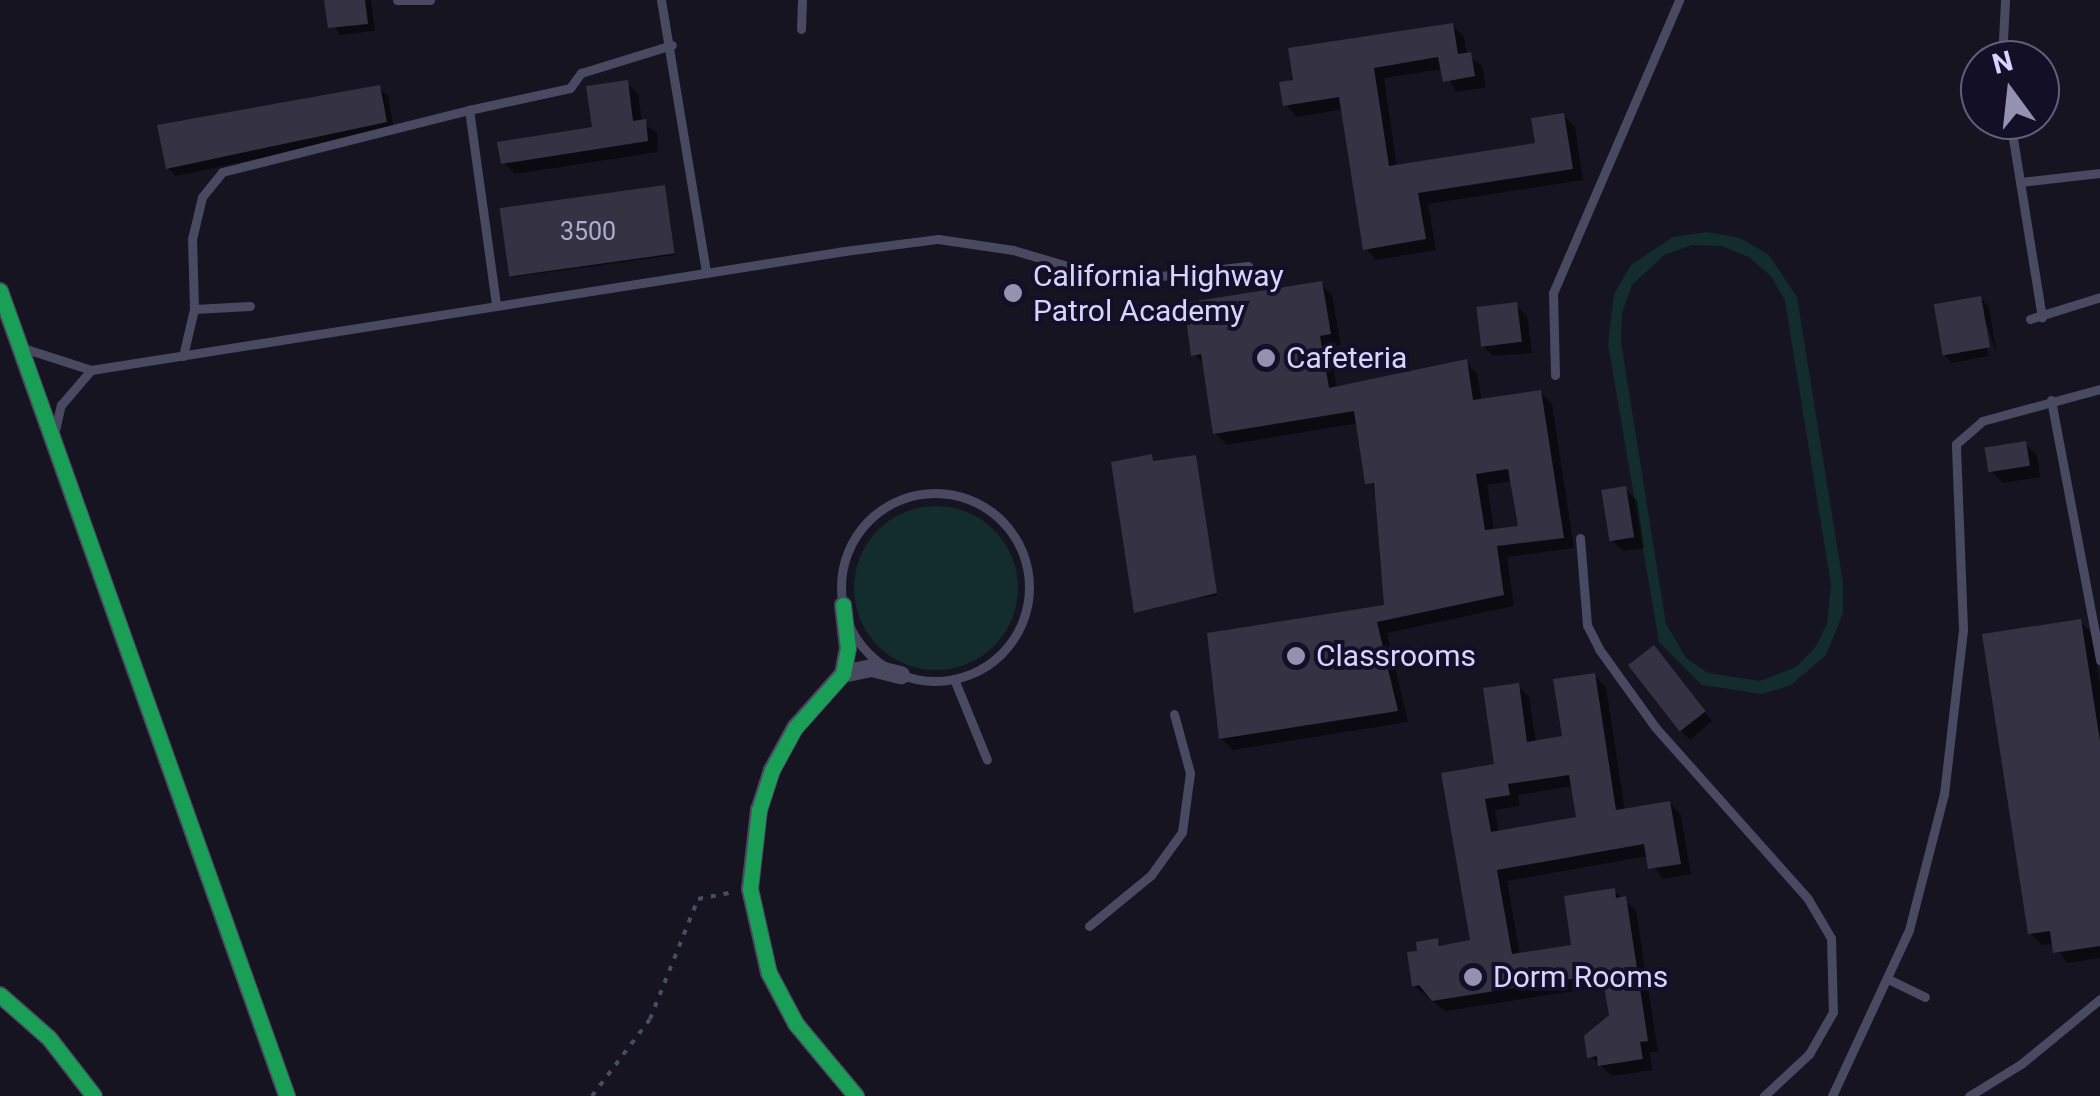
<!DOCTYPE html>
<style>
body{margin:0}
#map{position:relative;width:2100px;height:1096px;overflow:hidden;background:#161421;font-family:Roboto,sans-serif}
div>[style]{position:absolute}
.green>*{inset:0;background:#132c2d}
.round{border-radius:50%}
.shadow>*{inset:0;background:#0007;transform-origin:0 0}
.building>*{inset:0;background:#343243;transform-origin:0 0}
.path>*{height:4px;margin-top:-2px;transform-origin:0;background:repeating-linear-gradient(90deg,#44505f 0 5px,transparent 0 13px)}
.service>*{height:9px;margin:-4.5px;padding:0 4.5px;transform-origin:4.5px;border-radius:4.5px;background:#4a4962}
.service>.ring{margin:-4.5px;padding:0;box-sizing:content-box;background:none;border:9px solid #4a4962;border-radius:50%}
.minor>*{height:18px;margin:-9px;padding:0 9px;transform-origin:9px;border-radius:9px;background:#4a4962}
.cycleway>*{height:15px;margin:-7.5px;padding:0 7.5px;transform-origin:7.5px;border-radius:7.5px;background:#1a9f57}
.dots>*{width:28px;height:28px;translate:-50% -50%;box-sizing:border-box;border:5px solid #130f26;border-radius:50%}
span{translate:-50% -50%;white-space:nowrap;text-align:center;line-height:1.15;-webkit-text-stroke:8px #130f26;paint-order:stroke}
.number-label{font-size:25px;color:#b0acd0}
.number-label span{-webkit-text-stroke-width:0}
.poi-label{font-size:30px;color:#d9d4ff}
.left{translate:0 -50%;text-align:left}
.north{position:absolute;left:1960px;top:40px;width:100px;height:100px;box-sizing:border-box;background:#130f26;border:2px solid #625e7d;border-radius:50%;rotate:345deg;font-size:28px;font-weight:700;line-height:40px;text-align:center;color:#d9d4ff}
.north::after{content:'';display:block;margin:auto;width:35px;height:45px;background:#9591b1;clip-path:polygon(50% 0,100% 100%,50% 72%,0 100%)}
</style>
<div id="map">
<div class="green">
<i style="clip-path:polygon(evenodd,1707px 232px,1740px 238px,1769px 255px,1797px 297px,1843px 583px,1843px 613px,1826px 655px,1791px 685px,1762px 694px,1702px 685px,1659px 642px,1608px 344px,1614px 294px,1631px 265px,1673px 237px,1707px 232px,1692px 245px,1721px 246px,1749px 257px,1771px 276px,1785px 301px,1831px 585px,1827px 624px,1815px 648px,1796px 667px,1760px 681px,1708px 673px,1686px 658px,1666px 624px,1621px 342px,1622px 313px,1632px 285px,1664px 255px,1692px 245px)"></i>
<i class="round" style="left:854px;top:506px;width:164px;height:164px"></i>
</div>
<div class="shadow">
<i style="clip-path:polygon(325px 0,371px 0,375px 31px,339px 35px)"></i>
<i style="clip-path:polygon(1452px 25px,1464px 37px,1467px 55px,1482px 66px,1486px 87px,1456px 92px,1443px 69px,1384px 78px,1397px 167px,1538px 145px,1563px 115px,1575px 127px,1583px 180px,1428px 204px,1436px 250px,1376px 260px,1365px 248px,1344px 109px,1297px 117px,1286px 105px)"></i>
<i style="clip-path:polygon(627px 83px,638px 94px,642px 122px,657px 133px,658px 152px,515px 174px,504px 163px,595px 129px)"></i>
<i style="clip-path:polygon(379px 88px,388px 96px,394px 130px,176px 176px,168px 168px)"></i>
<i style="clip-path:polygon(666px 190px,675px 255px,513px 277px)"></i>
<i style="clip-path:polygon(evenodd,1321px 284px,1332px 295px,1341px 345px,1330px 347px,1337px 388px,1466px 362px,1477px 374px,1482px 402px,1540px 392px,1552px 404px,1574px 548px,1507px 557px,1514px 606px,1387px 633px,1408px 722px,1233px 750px,1221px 738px,1387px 607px,1379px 556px,1388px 555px,1359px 423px,1227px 445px,1215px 433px,1206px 366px,1194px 354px,1321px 284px,1513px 481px,1520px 528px,1494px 531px,1487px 485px,1513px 481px)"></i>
<i style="clip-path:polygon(1981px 299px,1989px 307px,1997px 355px,1980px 305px,1989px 356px,1952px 363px,1944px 354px)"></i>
<i style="clip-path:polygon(1516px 305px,1527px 316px,1532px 353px,1493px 356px,1481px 344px)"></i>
<i style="clip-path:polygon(2025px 444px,2037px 455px,2040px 477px,2003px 483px,1991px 471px)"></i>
<i style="left:1195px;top:457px;width:140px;height:82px;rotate:81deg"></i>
<i style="clip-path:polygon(1625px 489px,1637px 500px,1644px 548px,1623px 551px,1611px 540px)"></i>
<i style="clip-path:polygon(2080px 621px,2092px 633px,2100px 685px,2100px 958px,2067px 963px,2054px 943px,2042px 945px,2030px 933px)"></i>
<i style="clip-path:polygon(1662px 656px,1712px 721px,1690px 740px,1682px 732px)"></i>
<i style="clip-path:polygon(evenodd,1594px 675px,1606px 687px,1625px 811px,1670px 803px,1681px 815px,1691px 874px,1662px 879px,1648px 856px,1507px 881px,1520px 955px,1574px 947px,1614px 891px,1636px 910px,1658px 1052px,1649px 1052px,1653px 1070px,1612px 1076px,1590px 1056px,1612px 1016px,1607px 986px,1445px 1011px,1414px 986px,1420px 953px,1437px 941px,1444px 948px,1473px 942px,1444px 775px,1496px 766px,1518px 686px,1529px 697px,1536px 743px,1565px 738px,1594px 675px,1573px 786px,1579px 819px,1499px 833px,1495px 810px,1520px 806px,1518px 795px,1573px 786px)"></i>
</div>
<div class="building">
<i style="clip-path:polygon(324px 0,365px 0,368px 24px,328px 28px)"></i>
<i style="clip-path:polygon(1453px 23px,1458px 54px,1471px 52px,1475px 76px,1443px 82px,1438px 57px,1374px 68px,1389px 166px,1535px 143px,1531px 118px,1564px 113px,1573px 169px,1418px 193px,1426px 239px,1363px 250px,1339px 97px,1283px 106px,1279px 82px,1293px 80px,1288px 48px)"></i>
<i style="clip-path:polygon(628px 80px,633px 121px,646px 119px,648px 141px,501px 164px,497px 142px,592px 127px,586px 86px)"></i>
<i style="clip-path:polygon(380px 85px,387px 122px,166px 169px,157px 125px)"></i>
<i style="left:665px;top:185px;width:69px;height:167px;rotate:82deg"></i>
<i style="clip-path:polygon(evenodd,1322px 281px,1331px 334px,1320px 336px,1329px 388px,1467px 359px,1473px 400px,1541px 390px,1564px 538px,1497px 546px,1504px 595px,1377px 622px,1398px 711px,1219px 739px,1207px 633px,1384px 605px,1374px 483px,1365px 484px,1354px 411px,1213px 434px,1201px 354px,1191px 356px,1184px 303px,1322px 281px,1508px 469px,1518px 526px,1485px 530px,1476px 474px,1508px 469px)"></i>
<i style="left:1981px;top:296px;width:52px;height:48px;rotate:80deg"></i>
<i style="left:1517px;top:302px;width:40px;height:41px;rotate:83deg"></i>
<i style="left:2026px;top:441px;width:25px;height:42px;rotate:81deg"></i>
<i style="clip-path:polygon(1152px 454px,1153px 461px,1196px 455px,1217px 593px,1134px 613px,1111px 462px)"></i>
<i style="left:1626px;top:486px;width:52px;height:25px;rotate:81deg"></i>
<i style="clip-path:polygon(2081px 619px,2100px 741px,2100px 946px,2053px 953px,2050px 931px,2028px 934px,1982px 634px)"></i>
<i style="left:1654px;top:645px;width:84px;height:33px;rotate:52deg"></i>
<i style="clip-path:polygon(evenodd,1595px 673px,1616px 810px,1670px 801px,1681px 864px,1648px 869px,1644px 844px,1497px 870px,1512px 954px,1571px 945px,1564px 896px,1615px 888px,1616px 898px,1626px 896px,1648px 1041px,1640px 1042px,1643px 1059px,1598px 1066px,1597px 1056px,1587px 1058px,1584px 1036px,1609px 1015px,1602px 974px,1432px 1001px,1419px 985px,1412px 987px,1407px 952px,1417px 951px,1416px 942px,1438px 938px,1439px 946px,1470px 940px,1441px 773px,1494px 764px,1483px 688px,1519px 683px,1527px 742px,1562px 736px,1553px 679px,1595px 673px,1569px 775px,1576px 817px,1491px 832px,1485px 799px,1510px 795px,1508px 784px,1569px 775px)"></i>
</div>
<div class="path">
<i style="left:592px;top:1096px;width:96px;rotate:-53deg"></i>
<i style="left:650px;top:1019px;width:129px;rotate:-68.2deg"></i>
<i style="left:698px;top:899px;width:38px;rotate:-11deg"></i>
</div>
<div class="service">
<i style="left:397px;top:0;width:33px"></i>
<i style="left:661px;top:0;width:277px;rotate:80.6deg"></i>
<i style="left:801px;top:29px;width:29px;rotate:-88deg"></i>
<i style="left:2002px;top:60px;width:60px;rotate:-87.1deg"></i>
<i style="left:2010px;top:120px;width:200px;rotate:80.8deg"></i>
<i style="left:2020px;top:182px;width:81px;rotate:-6.4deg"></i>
<i style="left:496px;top:304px;width:196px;rotate:-97.9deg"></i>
<i style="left:469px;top:110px;width:103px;rotate:-12.3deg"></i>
<i style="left:570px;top:88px;width:19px;rotate:-54deg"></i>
<i style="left:581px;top:73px;width:95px;rotate:-17.1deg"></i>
<i style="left:194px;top:309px;width:70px;rotate:-91.6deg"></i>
<i style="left:192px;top:239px;width:43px;rotate:-76.6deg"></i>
<i style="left:202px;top:197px;width:32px;rotate:-51deg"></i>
<i style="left:222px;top:172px;width:255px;rotate:-14.1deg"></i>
<i style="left:2030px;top:319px;width:73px;rotate:-17.4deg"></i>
<i style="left:23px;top:348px;width:71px;rotate:17.9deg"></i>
<i style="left:183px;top:356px;width:48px;rotate:-76.8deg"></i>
<i style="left:194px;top:309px;width:56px;rotate:-3.1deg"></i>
<i style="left:1555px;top:375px;width:82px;rotate:-91.4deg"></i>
<i style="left:1553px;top:293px;width:319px;rotate:-66.7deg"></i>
<i style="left:2051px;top:400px;width:265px;rotate:79.3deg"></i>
<i style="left:55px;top:430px;width:26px;rotate:-77deg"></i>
<i style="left:61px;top:405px;width:46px;rotate:-49.4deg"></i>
<i style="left:91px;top:370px;width:763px;rotate:-8.97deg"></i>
<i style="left:845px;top:251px;width:94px;rotate:-7.4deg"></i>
<i style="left:938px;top:239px;width:76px;rotate:8.3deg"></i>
<i style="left:1013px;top:250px;width:109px;rotate:16.4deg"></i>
<i style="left:1118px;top:281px;width:131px;rotate:-6.6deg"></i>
<i class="ring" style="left:841px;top:493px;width:179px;height:179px"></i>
<i style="left:1580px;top:538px;width:87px;rotate:85.4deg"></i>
<i style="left:1587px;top:625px;width:27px;rotate:63deg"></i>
<i style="left:1599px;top:649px;width:96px;rotate:54.3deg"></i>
<i style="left:1655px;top:727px;width:230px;rotate:48.3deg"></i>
<i style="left:1808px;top:899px;width:45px;rotate:59.5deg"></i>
<i style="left:1831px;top:938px;width:74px;rotate:88.5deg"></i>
<i style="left:1833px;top:1012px;width:48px;rotate:119.7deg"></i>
<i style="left:1809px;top:1054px;width:62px;rotate:137deg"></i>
<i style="left:954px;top:679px;width:87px;rotate:67.8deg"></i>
<i style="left:1089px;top:926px;width:80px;rotate:-39.4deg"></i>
<i style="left:1151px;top:875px;width:53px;rotate:-54.2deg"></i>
<i style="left:1182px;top:832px;width:60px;rotate:-82.3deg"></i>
<i style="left:1190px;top:773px;width:61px;rotate:-105.2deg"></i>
<i style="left:1888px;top:979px;width:41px;rotate:25.9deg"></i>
<i style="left:1832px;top:1096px;width:183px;rotate:-65.1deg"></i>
<i style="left:1909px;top:930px;width:140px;rotate:-75.6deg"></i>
<i style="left:1944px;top:794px;width:166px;rotate:-83.4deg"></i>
<i style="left:1963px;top:629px;width:185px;rotate:-92.2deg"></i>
<i style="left:1956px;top:444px;width:35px;rotate:-41deg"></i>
<i style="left:1982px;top:421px;width:122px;rotate:-15.2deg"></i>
<i style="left:1969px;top:1096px;width:61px;rotate:-31.6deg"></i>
<i style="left:2021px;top:1064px;width:102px;rotate:-39.4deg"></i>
</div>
<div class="minor">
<i style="left:0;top:291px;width:855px;rotate:70.38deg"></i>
<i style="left:843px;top:605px;width:43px;rotate:83.4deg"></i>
<i style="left:848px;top:648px;width:26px;rotate:101deg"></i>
<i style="left:843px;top:674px;width:72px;rotate:131.6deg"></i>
<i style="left:795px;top:728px;width:48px;rotate:118.7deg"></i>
<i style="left:772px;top:770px;width:42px;rotate:108deg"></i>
<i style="left:759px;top:810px;width:80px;rotate:96.5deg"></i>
<i style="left:750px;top:889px;width:86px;rotate:77.3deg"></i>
<i style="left:769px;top:973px;width:58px;rotate:62.1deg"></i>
<i style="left:796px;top:1024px;width:94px;rotate:50.2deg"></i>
<i style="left:843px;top:674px;width:30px;rotate:-12deg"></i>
<i style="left:872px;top:668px;width:30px;rotate:14deg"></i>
<i style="left:0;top:995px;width:65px;rotate:41.3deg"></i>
<i style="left:49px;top:1038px;width:73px;rotate:52.2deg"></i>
</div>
<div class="cycleway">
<i style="left:0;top:291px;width:855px;rotate:70.38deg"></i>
<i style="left:843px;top:605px;width:43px;rotate:83.4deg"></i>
<i style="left:848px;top:648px;width:26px;rotate:101deg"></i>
<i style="left:843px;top:674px;width:72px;rotate:131.6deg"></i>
<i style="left:795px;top:728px;width:48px;rotate:118.7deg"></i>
<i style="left:772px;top:770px;width:42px;rotate:108deg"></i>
<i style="left:759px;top:810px;width:80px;rotate:96.5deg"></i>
<i style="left:750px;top:889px;width:86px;rotate:77.3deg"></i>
<i style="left:769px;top:973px;width:58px;rotate:62.1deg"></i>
<i style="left:796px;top:1024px;width:94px;rotate:50.2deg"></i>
<i style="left:0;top:995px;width:65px;rotate:41.3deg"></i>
<i style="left:49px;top:1038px;width:73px;rotate:52.2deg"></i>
</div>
<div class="dots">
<i style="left:1013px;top:293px;background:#9591b1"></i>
<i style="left:1266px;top:358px;background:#9591b1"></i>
<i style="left:1296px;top:656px;background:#9591b1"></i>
<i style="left:1473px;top:977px;background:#9591b1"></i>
</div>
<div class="number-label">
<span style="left:588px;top:232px">3500</span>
</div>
<div class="poi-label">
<span class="left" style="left:1033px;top:293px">California Highway<br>Patrol Academy</span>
<span class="left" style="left:1286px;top:358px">Cafeteria</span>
<span class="left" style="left:1316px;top:656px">Classrooms</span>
<span class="left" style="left:1493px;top:977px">Dorm Rooms</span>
</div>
<div class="north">N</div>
</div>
